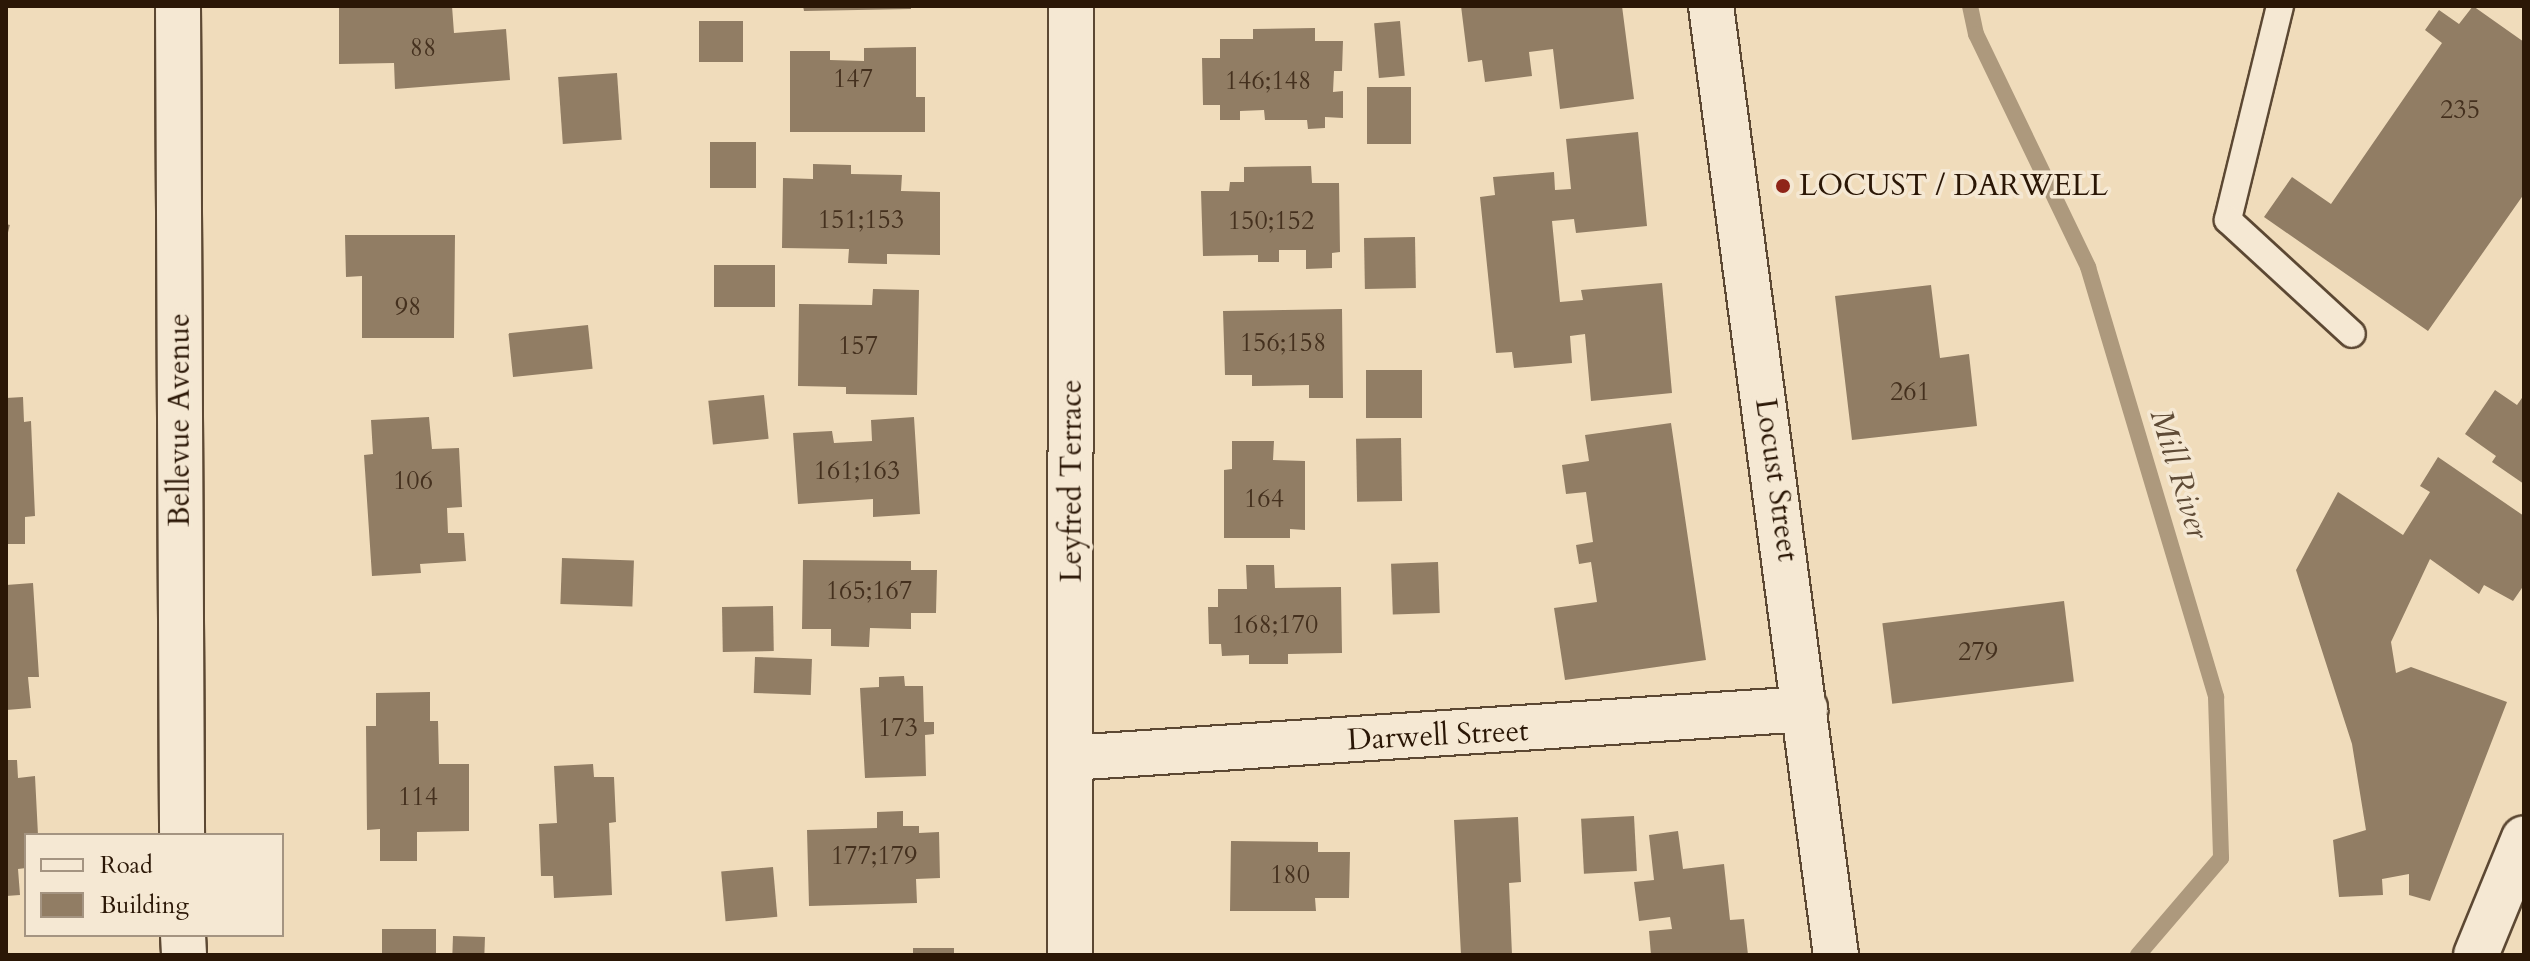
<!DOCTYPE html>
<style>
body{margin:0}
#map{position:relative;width:2530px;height:961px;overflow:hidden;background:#f0dcbb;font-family:Cardo,serif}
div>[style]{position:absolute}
.stream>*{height:16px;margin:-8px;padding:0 8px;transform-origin:8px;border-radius:8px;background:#ad997d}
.building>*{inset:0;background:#917d64;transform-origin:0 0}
.roads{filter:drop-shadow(2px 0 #5c4833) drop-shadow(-2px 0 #5c4833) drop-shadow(0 2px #5c4833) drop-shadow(0 -2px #5c4833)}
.service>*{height:26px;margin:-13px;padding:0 13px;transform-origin:13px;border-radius:13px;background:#f5e8d3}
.minor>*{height:44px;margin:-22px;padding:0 22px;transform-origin:22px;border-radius:22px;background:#f5e8d3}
.tertiary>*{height:44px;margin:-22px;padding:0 22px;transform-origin:22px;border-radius:22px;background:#f5e8d3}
.secondary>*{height:44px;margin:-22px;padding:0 22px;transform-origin:22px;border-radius:22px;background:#f5e8d3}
.dots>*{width:22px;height:22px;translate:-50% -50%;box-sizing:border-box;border:4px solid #f5e8d3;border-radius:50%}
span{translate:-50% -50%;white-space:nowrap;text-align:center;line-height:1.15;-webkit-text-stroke:7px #f5e8d3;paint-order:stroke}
.number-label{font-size:26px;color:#44301e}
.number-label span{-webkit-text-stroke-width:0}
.poi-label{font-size:30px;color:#2b1706}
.left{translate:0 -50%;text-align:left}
.street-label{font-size:30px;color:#2b1706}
.water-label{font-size:32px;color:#5f4b36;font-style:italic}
.frame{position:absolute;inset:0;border:8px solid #2b1706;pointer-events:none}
.legend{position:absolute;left:24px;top:833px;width:260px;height:104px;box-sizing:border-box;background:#f5e8d3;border:2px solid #a49481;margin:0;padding:10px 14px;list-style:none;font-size:24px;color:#2b1706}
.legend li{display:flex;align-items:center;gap:16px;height:40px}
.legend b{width:40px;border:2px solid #a49481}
</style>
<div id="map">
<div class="stream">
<i style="left:1970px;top:6px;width:29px;rotate:78deg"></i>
<i style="left:1976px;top:34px;width:259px;rotate:64.3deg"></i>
<i style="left:2088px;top:267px;width:449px;rotate:73.4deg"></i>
<i style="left:2216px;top:697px;width:161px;rotate:88.2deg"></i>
<i style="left:2221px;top:858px;width:128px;rotate:130.6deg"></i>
</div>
<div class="building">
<i style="clip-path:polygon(339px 6px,452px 6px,454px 33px,506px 29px,510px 80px,395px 89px,394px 63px,339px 64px)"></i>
<i style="clip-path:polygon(803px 6px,911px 6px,911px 9px,804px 11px)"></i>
<i style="clip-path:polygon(1461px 6px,1622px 6px,1634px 99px,1560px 109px,1553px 49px,1529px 52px,1532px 76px,1485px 82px,1482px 60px,1468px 62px)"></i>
<i style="clip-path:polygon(2473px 6px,2524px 42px,2524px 194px,2428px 331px,2264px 217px,2292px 177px,2331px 204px,2442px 43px,2425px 30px,2439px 10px,2459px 24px)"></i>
<i style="left:699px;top:21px;width:44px;height:41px"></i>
<i style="left:1400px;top:21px;width:55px;height:26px;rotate:85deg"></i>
<i style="clip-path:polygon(1315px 28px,1315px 41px,1343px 41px,1342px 71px,1334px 71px,1333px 92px,1343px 91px,1343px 118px,1325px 117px,1325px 128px,1308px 129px,1307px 120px,1265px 120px,1264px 110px,1240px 111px,1240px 120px,1220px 120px,1220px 105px,1203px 105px,1202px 58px,1220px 58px,1220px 39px,1253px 39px,1253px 29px)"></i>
<i style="clip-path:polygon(916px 47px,916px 97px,925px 97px,925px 132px,790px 132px,790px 51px,830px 51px,830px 60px,864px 61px,864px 48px)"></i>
<i style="left:617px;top:73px;width:67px;height:59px;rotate:86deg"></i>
<i style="left:1367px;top:87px;width:44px;height:57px"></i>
<i style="clip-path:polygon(1638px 132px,1647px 226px,1576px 233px,1574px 219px,1552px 221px,1560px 302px,1583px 300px,1581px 290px,1662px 283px,1672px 393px,1591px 401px,1585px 334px,1570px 336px,1572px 363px,1514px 368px,1512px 352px,1496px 353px,1480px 197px,1495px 195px,1493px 177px,1554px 172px,1555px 190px,1571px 189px,1566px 139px)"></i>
<i style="left:710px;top:142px;width:46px;height:46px"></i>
<i style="clip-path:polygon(813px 164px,851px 165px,851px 174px,902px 175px,901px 191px,940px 192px,940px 255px,887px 254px,887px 264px,848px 263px,849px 249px,782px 248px,783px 178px,813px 179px)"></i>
<i style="clip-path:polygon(1311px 166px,1312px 183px,1339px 183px,1340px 252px,1332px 253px,1332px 268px,1306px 269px,1306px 250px,1279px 250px,1279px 262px,1258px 262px,1258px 255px,1203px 256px,1201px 191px,1229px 191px,1230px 182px,1244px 182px,1244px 167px)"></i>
<i style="left:6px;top:224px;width:4px;height:42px;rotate:14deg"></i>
<i style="clip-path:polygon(345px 235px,455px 235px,454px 338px,362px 338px,362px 276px,346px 277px)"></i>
<i style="left:1415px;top:237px;width:51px;height:51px;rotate:89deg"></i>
<i style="left:714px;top:265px;width:61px;height:42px"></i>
<i style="clip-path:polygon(1931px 285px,1940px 358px,1969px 354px,1977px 426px,1852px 440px,1835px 296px)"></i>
<i style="clip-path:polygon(873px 289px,919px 290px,917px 395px,846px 394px,846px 387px,798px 386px,799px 304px,872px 305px)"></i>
<i style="clip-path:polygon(1342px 309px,1343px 398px,1309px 398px,1309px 385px,1252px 386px,1252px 375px,1225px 375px,1223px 311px)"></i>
<i style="left:588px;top:325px;width:44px;height:80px;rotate:84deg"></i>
<i style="left:1366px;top:370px;width:56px;height:48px"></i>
<i style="clip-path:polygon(2495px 390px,2517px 405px,2524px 395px,2524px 484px,2492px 462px,2496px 456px,2465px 434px)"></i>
<i style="left:764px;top:395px;width:44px;height:56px;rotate:84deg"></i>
<i style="clip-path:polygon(23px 397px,24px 422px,31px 421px,35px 516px,25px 517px,25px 544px,6px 544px,6px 398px)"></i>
<i style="clip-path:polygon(429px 417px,432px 449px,459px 448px,462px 507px,447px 508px,448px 533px,464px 533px,466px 561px,420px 564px,421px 573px,372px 576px,364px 455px,373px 454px,371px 420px)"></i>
<i style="clip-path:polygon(914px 417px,920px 514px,873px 517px,873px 499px,798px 504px,793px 433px,832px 431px,834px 443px,872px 441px,871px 420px)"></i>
<i style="clip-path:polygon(1671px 423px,1706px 660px,1565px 680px,1554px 608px,1597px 602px,1591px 562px,1579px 564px,1576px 545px,1593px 542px,1586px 492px,1566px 494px,1562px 465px,1589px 461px,1585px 435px)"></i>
<i style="left:1401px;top:438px;width:63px;height:45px;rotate:89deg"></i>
<i style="clip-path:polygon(1232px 441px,1274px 441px,1273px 460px,1305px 461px,1305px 530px,1290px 529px,1290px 538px,1224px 538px,1224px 470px,1232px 469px)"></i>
<i style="clip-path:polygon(2438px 457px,2524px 516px,2524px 585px,2513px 601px,2484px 585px,2479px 594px,2430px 559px,2391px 642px,2396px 673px,2411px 667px,2507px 702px,2430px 901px,2409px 895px,2409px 874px,2382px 879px,2383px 895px,2339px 897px,2333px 840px,2366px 830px,2352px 744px,2296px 570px,2338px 492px,2403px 535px,2430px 492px,2420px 486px)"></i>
<i style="left:562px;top:558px;width:72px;height:46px;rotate:2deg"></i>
<i style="clip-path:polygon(803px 560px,911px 561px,911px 570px,937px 570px,936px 613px,911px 613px,911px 629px,870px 628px,869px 647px,831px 646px,831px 629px,802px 629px)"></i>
<i style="left:1438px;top:562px;width:51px;height:47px;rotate:88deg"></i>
<i style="clip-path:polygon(1246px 565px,1274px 565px,1275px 588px,1341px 587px,1342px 653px,1288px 654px,1288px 664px,1249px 664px,1249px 655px,1222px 656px,1221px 644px,1209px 644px,1208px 607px,1218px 607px,1218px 589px,1247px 589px)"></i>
<i style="clip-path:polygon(33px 583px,39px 677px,28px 677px,31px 708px,6px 710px,6px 585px)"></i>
<i style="left:2064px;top:601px;width:81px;height:183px;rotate:83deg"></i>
<i style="left:773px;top:606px;width:45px;height:51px;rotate:89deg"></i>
<i style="left:755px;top:657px;width:57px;height:36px;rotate:2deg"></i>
<i style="clip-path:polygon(904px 676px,905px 686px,923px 686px,924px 722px,934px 722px,934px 734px,925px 735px,926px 776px,865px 778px,860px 688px,879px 687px,879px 677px)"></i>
<i style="clip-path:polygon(430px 692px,430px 721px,438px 721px,439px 764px,469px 764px,469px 831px,417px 832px,417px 861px,380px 861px,380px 829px,367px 830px,366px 726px,376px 726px,376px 693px)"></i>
<i style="clip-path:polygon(6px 760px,17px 760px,18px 778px,35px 776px,38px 835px,26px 835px,26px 868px,18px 869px,20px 895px,6px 896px)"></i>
<i style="clip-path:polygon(593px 764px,594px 777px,614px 777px,616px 822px,609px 823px,612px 895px,554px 898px,553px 876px,541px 876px,539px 824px,557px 823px,554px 766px)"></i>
<i style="clip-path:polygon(903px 811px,903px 826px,919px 826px,919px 833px,939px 832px,940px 878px,916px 879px,917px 903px,809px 906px,807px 830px,877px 828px,877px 812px)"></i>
<i style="left:1634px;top:816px;width:55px;height:53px;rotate:87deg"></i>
<i style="clip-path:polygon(1518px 817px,1521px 882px,1509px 883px,1512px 955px,1461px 955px,1454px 820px)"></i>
<i style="clip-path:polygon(1678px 831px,1683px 869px,1724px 864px,1730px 920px,1744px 919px,1748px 955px,1651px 955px,1649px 931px,1672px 929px,1670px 917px,1639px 921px,1634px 882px,1654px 880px,1649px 835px)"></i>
<i style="clip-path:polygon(1231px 841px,1318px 842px,1318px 852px,1350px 852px,1349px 898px,1315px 898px,1316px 911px,1230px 911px)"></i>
<i style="left:773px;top:867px;width:50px;height:52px;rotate:85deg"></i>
<i style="left:436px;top:929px;width:26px;height:54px;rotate:90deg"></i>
<i style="left:453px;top:936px;width:32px;height:19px;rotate:2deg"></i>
<i style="left:913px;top:948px;width:41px;height:7px"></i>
</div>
<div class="roads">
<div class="service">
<i style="left:2280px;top:6px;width:220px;rotate:103.7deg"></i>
<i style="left:2228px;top:220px;width:168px;rotate:42.6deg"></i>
</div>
<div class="minor">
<i style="left:178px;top:6px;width:829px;rotate:89.72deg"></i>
<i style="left:1070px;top:758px;width:737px;rotate:-3.81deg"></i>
<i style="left:183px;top:935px;width:20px;rotate:87deg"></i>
<i style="left:1070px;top:955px;width:949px;rotate:-89.94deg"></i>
</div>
<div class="tertiary">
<i style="left:1711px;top:6px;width:957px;rotate:82.5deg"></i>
</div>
<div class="secondary">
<i style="left:2476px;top:955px;width:126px;rotate:-67.7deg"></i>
</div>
</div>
<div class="dots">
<i style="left:1783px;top:186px;background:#8f2418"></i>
</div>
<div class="number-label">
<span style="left:423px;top:48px">88</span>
<span style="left:853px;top:79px">147</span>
<span style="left:1268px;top:81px">146;148</span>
<span style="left:2460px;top:110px">235</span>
<span style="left:861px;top:220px">151;153</span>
<span style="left:1271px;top:221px">150;152</span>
<span style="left:408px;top:307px">98</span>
<span style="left:1283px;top:343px">156;158</span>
<span style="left:858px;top:346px">157</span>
<span style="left:1910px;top:392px">261</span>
<span style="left:857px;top:471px">161;163</span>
<span style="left:413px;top:481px">106</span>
<span style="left:1264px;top:499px">164</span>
<span style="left:869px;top:591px">165;167</span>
<span style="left:1275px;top:625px">168;170</span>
<span style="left:1978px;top:652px">279</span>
<span style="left:898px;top:728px">173</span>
<span style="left:418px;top:797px">114</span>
<span style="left:874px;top:856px">177;179</span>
<span style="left:1290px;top:875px">180</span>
</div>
<div class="poi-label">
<span class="left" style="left:1799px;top:186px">LOCUST / DARWELL</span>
</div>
<div class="street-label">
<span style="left:180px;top:420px;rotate:-90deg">Bellevue Avenue</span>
<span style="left:1776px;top:480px;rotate:82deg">Locust Street</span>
<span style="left:1072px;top:481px;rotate:-90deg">Leyfred Terrace</span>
<span style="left:1438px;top:736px;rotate:-3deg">Darwell Street</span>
</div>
<div class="water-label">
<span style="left:2179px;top:474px;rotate:73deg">Mill River</span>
</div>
<div class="frame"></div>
<ul class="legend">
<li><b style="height:10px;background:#f5e8d3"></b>Road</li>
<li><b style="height:22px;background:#917d64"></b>Building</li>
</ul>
</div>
